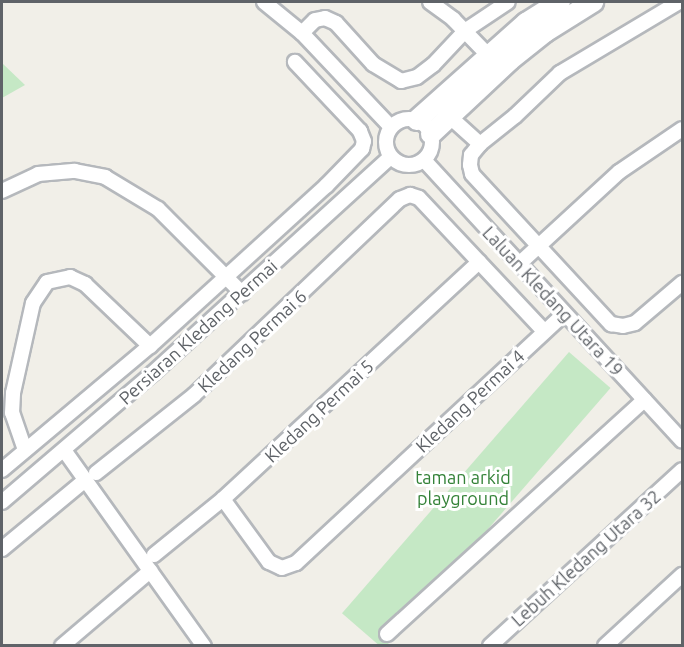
<!DOCTYPE html>
<style>
body{margin:0}
#map{position:relative;width:684px;height:647px;overflow:hidden;background:#f1efe8;font-family:Ubuntu,sans-serif}
div>[style]{position:absolute}
.green>*{inset:0;background:#c5e8c5;transform-origin:0 0}
.roads{filter:drop-shadow(2px 0 #b5b8bc) drop-shadow(-2px 0 #b5b8bc) drop-shadow(0 2px #b5b8bc) drop-shadow(0 -2px #b5b8bc)}
.minor>*{height:14px;margin:-7px;padding:0 7px;transform-origin:7px;border-radius:7px;background:#fff}
.minor>.ring{margin:-7px;padding:0;box-sizing:content-box;background:none;border:14px solid #fff;border-radius:50%}
.secondary>*{height:20px;margin:-10px;padding:0 10px;transform-origin:10px;border-radius:10px;background:#fff}
span{translate:-50% -50%;white-space:nowrap;text-align:center;line-height:1.15;-webkit-text-stroke:6px #fff;paint-order:stroke}
.street-label{font-size:18px;color:#5f6368}
.park-label{font-size:18px;color:#348238}
.frame{position:absolute;inset:0;border:3px solid #5f6368;pointer-events:none}
</style>
<div id="map">
<div class="green">
<i style="clip-path:polygon(2px 63px,25px 85px,2px 98px)"></i>
<i style="left:569px;top:352px;width:55px;height:346px;rotate:41deg"></i>
</div>
<div class="roads">
<div class="minor">
<i style="left:264px;top:2px;width:49px;rotate:39.2deg"></i>
<i style="left:302px;top:33px;width:129px;rotate:46.6deg"></i>
<i style="left:430px;top:2px;width:29px;rotate:36deg"></i>
<i style="left:453px;top:19px;width:50px;rotate:45.8deg"></i>
<i style="left:679px;top:2px;width:139px;rotate:149.2deg"></i>
<i style="left:560px;top:73px;width:62px;rotate:136.3deg"></i>
<i style="left:515px;top:116px;width:45px;rotate:141.3deg"></i>
<i style="left:480px;top:144px;width:14px;rotate:129deg"></i>
<i style="left:471px;top:155px;width:10px;rotate:96deg"></i>
<i style="left:470px;top:165px;width:9px;rotate:77deg"></i>
<i style="left:472px;top:174px;width:205px;rotate:47.2deg"></i>
<i style="left:611px;top:324px;width:12px;rotate:9deg"></i>
<i style="left:623px;top:326px;width:12px;rotate:-14deg"></i>
<i style="left:635px;top:323px;width:62px;rotate:-40.4deg"></i>
<i style="left:302px;top:33px;width:18px;rotate:-45deg"></i>
<i style="left:315px;top:20px;width:10px;rotate:-11deg"></i>
<i style="left:325px;top:18px;width:12px;rotate:24deg"></i>
<i style="left:336px;top:23px;width:55px;rotate:47.9deg"></i>
<i style="left:373px;top:64px;width:33px;rotate:31deg"></i>
<i style="left:401px;top:81px;width:16px;rotate:-14deg"></i>
<i style="left:417px;top:77px;width:20px;rotate:-37deg"></i>
<i style="left:433px;top:65px;width:48px;rotate:-46.7deg"></i>
<i style="left:466px;top:30px;width:50px;rotate:-33.7deg"></i>
<i style="left:449px;top:116px;width:42px;rotate:42.1deg"></i>
<i class="ring" style="left:386px;top:119px;width:32px;height:32px"></i>
<i style="left:424px;top:160px;width:381px;rotate:47.4deg"></i>
<i style="left:2px;top:191px;width:40px;rotate:-25deg"></i>
<i style="left:38px;top:174px;width:37px;rotate:-5deg"></i>
<i style="left:75px;top:171px;width:31px;rotate:11deg"></i>
<i style="left:105px;top:177px;width:62px;rotate:31.1deg"></i>
<i style="left:158px;top:209px;width:119px;rotate:45deg"></i>
<i style="left:519px;top:264px;width:136px;rotate:-42.6deg"></i>
<i style="left:619px;top:172px;width:76px;rotate:-34.3deg"></i>
<i style="left:25px;top:450px;width:39px;rotate:-109deg"></i>
<i style="left:12px;top:413px;width:20px;rotate:-87deg"></i>
<i style="left:13px;top:393px;width:92px;rotate:-77.5deg"></i>
<i style="left:33px;top:303px;width:25px;rotate:-56deg"></i>
<i style="left:47px;top:282px;width:24px;rotate:-12deg"></i>
<i style="left:70px;top:277px;width:17px;rotate:25deg"></i>
<i style="left:85px;top:284px;width:90px;rotate:43.6deg"></i>
<i style="left:64px;top:450px;width:241px;rotate:54.5deg"></i>
<i style="left:2px;top:470px;width:193px;rotate:-40deg"></i>
<i style="left:150px;top:346px;width:238px;rotate:-42.3deg"></i>
<i style="left:326px;top:186px;width:52px;rotate:-45.8deg"></i>
<i style="left:362px;top:149px;width:8px;rotate:-76deg"></i>
<i style="left:364px;top:141px;width:11px;rotate:-112deg"></i>
<i style="left:360px;top:131px;width:95px;rotate:-133.3deg"></i>
<i style="left:96px;top:473px;width:125px;rotate:-38.5deg"></i>
<i style="left:194px;top:395px;width:284px;rotate:-43.6deg"></i>
<i style="left:400px;top:199px;width:11px;rotate:-22deg"></i>
<i style="left:410px;top:195px;width:9px;rotate:18deg"></i>
<i style="left:419px;top:198px;width:183px;rotate:46.8deg"></i>
<i style="left:223px;top:499px;width:78px;rotate:53.9deg"></i>
<i style="left:269px;top:562px;width:14px;rotate:25deg"></i>
<i style="left:282px;top:568px;width:15px;rotate:-20deg"></i>
<i style="left:296px;top:563px;width:366px;rotate:-42.9deg"></i>
<i style="left:2px;top:502px;width:199px;rotate:-40.5deg"></i>
<i style="left:153px;top:373px;width:321px;rotate:-42.3deg"></i>
<i style="left:2px;top:549px;width:108px;rotate:-39.7deg"></i>
<i style="left:154px;top:555px;width:89px;rotate:-39.1deg"></i>
<i style="left:223px;top:499px;width:349px;rotate:-42.8deg"></i>
<i style="left:387px;top:634px;width:348px;rotate:-42.3deg"></i>
<i style="left:62px;top:646px;width:116px;rotate:-40.4deg"></i>
<i style="left:490px;top:646px;width:260px;rotate:-42.5deg"></i>
<i style="left:605px;top:646px;width:105px;rotate:-42.7deg"></i>
</div>
<div class="secondary">
<i style="left:417px;top:120px;width:146px;rotate:-41.7deg"></i>
<i style="left:526px;top:23px;width:40px;rotate:-32deg"></i>
<i style="left:431px;top:134px;width:108px;rotate:-43.1deg"></i>
<i style="left:510px;top:60px;width:45px;rotate:-38.7deg"></i>
<i style="left:545px;top:32px;width:57px;rotate:-32deg"></i>
</div>
</div>
<div class="street-label">
<span style="left:553px;top:301px;rotate:47deg">Laluan Kledang Utara 19</span>
<span style="left:198px;top:332px;rotate:-42deg">Persiaran Kledang Permai</span>
<span style="left:252px;top:341px;rotate:-43deg">Kledang Permai 6</span>
<span style="left:470px;top:401px;rotate:-43deg">Kledang Permai 4</span>
<span style="left:319px;top:411px;rotate:-43deg">Kledang Permai 5</span>
<span style="left:586px;top:558px;rotate:-42deg">Lebuh Kledang Utara 32</span>
</div>
<div class="park-label">
<span style="left:463px;top:488px">taman arkid<br>playground</span>
</div>
<div class="frame"></div>
</div>
